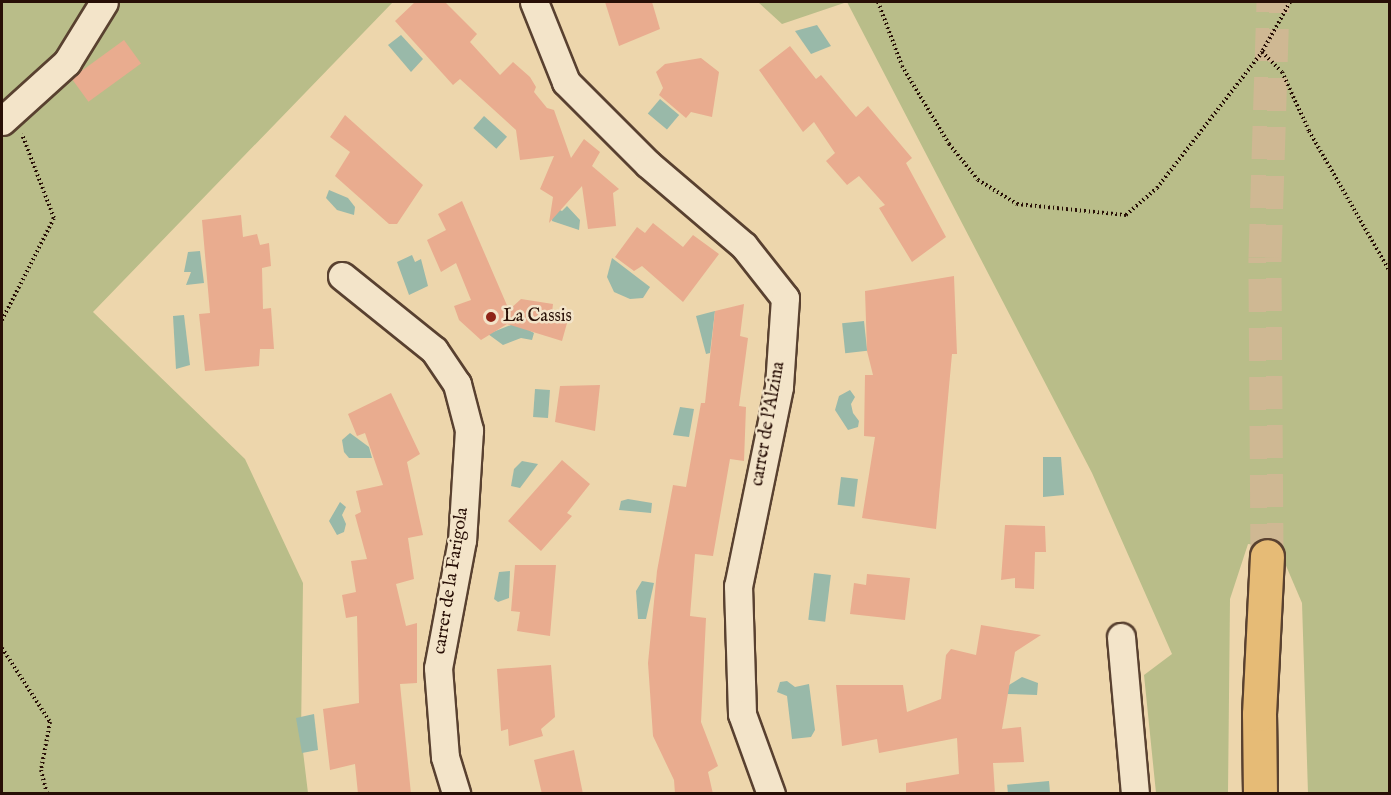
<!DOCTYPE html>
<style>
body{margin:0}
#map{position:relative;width:1391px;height:795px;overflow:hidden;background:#edd6ac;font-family:"IM FELL English",serif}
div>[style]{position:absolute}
.green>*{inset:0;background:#b9bd89}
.water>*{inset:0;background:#99b9a9;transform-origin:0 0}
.building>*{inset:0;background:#e9ac8f;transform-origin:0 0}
.motorway-tunnel>*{height:33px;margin-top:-16.5px;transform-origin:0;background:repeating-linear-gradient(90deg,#cfb893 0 33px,transparent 0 49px)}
.path>*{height:4px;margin-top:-2px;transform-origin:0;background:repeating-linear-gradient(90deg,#280f06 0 1.5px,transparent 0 4.5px)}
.roads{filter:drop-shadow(2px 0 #594130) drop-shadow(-2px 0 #594130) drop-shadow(0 2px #594130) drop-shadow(0 -2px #594130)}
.minor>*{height:27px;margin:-13.5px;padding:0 13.5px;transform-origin:13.5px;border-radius:13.5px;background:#f3e4c9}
.motorway>*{height:33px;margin:-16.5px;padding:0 16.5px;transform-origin:16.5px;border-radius:16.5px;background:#e6bb76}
.dots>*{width:16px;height:16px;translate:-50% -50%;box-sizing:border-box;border:3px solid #f3e4c9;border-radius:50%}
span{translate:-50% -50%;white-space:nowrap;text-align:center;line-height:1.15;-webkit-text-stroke:5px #f3e4c9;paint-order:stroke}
.poi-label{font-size:18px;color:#280f06}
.left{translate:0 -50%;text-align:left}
.street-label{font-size:18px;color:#280f06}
.frame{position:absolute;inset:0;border:3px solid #280f06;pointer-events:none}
</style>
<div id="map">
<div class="green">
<i style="clip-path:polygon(2px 2px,393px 2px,93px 312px,245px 459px,303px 583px,301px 735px,308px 793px,2px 794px)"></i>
<i style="clip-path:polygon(758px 2px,1389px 2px,1389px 793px,1308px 793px,1302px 603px,1278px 547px,1248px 544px,1230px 599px,1228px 793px,1156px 793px,1144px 675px,1172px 654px,1092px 473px,847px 2px,782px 24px)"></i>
</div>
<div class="water">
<i style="clip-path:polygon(817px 25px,831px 46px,811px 54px,795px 31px)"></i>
<i style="clip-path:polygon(401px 35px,423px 59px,411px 72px,388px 45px)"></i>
<i style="left:660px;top:99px;width:25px;height:19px;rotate:40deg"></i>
<i style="left:484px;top:116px;width:31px;height:16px;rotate:42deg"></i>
<i style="clip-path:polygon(329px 190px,348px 198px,355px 207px,354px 215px,337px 210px,326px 198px)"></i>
<i style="clip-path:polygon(567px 206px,580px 220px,579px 230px,552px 221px,553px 207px,562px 211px)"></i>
<i style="clip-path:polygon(200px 251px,204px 283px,186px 285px,191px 272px,184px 272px,188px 252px)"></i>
<i style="clip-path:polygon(412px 255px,415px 262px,421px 259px,428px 286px,409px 295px,397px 262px)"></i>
<i style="clip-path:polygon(612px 258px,650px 287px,643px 298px,630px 299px,614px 292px,607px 277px)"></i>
<i style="clip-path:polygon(715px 311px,710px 353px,706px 354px,696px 316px)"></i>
<i style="clip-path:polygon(184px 315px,190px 365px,176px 369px,173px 316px)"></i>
<i style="left:864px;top:321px;width:30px;height:22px;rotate:84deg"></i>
<i style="clip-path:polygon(516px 323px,534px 333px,532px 340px,521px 338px,503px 345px,488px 334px)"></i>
<i style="left:535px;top:389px;width:15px;height:28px;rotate:4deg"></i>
<i style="clip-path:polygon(850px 390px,855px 397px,851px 404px,853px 413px,859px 421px,858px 427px,848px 430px,835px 410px,839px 396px)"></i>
<i style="clip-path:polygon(680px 407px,694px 409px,689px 437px,673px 435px)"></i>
<i style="clip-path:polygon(350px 433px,369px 447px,372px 458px,349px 458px,344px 452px,342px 440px)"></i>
<i style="clip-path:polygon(1043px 457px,1061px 457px,1064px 495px,1043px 497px)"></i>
<i style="clip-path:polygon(522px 461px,538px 464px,520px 488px,511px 486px,514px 469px)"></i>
<i style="left:841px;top:477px;width:17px;height:28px;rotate:7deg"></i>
<i style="clip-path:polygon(628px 499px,652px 503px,651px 513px,619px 510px,621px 501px)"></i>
<i style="clip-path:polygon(340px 502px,346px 507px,342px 515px,346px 524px,344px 532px,337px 535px,329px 521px)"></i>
<i style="clip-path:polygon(510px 571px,509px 598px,498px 602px,494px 599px,499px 572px)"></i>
<i style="left:814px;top:573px;width:17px;height:47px;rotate:7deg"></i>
<i style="clip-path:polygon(642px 581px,654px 583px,646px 619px,638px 619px,636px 591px)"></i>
<i style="clip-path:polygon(1022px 677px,1038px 683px,1037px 695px,1007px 694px,1009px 685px)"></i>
<i style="clip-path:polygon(787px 681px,795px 687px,809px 684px,815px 730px,811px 737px,792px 739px,787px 696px,777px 692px,780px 682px)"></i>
<i style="clip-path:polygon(314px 714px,318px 750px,302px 753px,296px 718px)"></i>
<i style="left:1049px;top:781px;width:11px;height:42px;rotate:85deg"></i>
</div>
<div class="building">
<i style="clip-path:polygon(415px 2px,445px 2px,477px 34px,470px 42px,500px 75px,513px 62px,530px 77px,536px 87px,534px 92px,547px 108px,554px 110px,571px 158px,584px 139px,600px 152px,592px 166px,619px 189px,613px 193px,616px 226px,588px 229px,582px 186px,549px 223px,553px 197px,540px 189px,554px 156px,520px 160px,516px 130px,460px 79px,453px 85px,395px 21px)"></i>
<i style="clip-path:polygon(605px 2px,652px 2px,660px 29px,619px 46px)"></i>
<i style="left:124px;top:40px;width:29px;height:65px;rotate:54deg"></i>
<i style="clip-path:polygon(790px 46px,816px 79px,821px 75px,856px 117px,868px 106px,912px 158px,906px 163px,946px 237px,912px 262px,879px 208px,885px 205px,859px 176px,847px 185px,826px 161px,835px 153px,814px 122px,803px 132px,759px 70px)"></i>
<i style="clip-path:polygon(701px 58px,719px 72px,712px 117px,691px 112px,686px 118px,659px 95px,663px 88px,656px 72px,665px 64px)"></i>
<i style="clip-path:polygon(345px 115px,423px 185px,397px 224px,389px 224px,335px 176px,350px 152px,330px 137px)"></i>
<i style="clip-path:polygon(462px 201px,509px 310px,521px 299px,553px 304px,552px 312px,569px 316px,562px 341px,507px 324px,481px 340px,459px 320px,454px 306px,471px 300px,456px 263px,441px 272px,427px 240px,446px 230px,438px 214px)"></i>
<i style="clip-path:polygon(241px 215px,243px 237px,257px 234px,260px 245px,269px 243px,271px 266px,262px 268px,263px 309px,271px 308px,274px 349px,260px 349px,259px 366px,205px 371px,199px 314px,210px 313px,202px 220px)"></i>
<i style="clip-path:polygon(653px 223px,683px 247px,693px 235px,719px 254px,683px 302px,642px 266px,634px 271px,615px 257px,637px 227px,645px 233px)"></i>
<i style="clip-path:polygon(954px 276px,957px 354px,952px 354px,936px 529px,862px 518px,875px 437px,864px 436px,865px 375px,873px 375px,867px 351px,865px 291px)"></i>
<i style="clip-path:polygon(744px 304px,740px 336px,748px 338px,739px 406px,746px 407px,744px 461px,730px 459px,713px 556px,695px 554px,690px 616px,706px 618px,701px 722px,718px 766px,708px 772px,713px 794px,675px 794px,674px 780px,653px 736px,648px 663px,657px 571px,673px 485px,686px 487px,701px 403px,705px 403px,715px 311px)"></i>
<i style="clip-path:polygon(600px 385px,595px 431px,555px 422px,560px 386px)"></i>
<i style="clip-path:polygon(391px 393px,420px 454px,407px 462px,423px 535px,408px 538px,414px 579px,396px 584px,406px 626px,417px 623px,417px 683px,400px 684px,411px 794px,358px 794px,355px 764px,330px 770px,323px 709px,359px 703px,357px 616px,346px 618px,342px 595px,356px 592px,351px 561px,367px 559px,355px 515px,361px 512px,356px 491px,383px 485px,365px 433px,357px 436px,348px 414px)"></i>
<i style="clip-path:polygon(562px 460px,590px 484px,567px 513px,572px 516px,541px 551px,508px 521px)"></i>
<i style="clip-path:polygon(1005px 525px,1045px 526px,1046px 552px,1035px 552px,1034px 589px,1015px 588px,1015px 578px,1001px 580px)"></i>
<i style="clip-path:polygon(515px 565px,556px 565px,550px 636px,517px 631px,520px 612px,511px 611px)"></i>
<i style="clip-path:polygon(867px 574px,910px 578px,905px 620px,850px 614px,854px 583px,866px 585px)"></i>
<i style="clip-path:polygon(981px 625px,1041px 635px,1015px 652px,1002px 729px,1021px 727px,1024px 762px,993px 763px,995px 794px,906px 794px,906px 783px,959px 774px,957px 738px,879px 753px,877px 739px,842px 746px,836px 685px,903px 685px,907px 712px,941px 699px,946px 655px,951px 649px,976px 655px)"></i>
<i style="clip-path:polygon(551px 665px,555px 717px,541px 729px,543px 736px,509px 746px,508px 729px,501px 731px,497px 669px)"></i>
<i style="clip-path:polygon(574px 750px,583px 794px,542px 794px,534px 760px)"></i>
</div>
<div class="motorway-tunnel">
<i style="left:1267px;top:556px;width:299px;rotate:-90.4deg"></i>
<i style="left:1265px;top:257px;width:255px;rotate:-88.2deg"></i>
</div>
<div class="path">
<i style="left:878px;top:2px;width:68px;rotate:69.4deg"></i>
<i style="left:902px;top:66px;width:91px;rotate:58.9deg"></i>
<i style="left:949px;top:144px;width:46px;rotate:51.1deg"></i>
<i style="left:978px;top:180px;width:46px;rotate:31.6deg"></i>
<i style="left:1017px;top:204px;width:110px;rotate:5.8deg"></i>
<i style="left:1126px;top:215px;width:41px;rotate:-41.1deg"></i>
<i style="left:1157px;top:188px;width:172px;rotate:-52.3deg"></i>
<i style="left:1290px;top:2px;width:57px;rotate:119.2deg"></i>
<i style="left:1262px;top:52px;width:28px;rotate:45deg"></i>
<i style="left:1282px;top:72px;width:65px;rotate:65.4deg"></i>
<i style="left:1309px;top:131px;width:163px;rotate:60.1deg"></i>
<i style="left:2px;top:320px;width:114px;rotate:-63deg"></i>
<i style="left:54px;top:218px;width:90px;rotate:-110.9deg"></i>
<i style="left:2px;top:648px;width:88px;rotate:57deg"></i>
<i style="left:50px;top:722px;width:49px;rotate:100.6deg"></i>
<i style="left:41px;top:770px;width:25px;rotate:76deg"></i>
</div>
<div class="roads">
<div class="minor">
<i style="left:534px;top:2px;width:86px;rotate:68.2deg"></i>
<i style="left:566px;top:82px;width:116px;rotate:45deg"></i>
<i style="left:648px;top:164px;width:126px;rotate:40.5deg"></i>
<i style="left:744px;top:246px;width:66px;rotate:51.7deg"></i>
<i style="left:785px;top:298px;width:89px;rotate:93.9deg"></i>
<i style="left:779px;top:387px;width:203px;rotate:101.6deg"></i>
<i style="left:738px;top:586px;width:128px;rotate:88.2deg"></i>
<i style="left:742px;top:714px;width:85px;rotate:70.1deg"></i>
<i style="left:2px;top:121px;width:88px;rotate:-42.2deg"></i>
<i style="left:67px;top:62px;width:70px;rotate:-58.3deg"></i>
<i style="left:342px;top:276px;width:118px;rotate:38.8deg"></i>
<i style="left:434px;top:350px;width:41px;rotate:55.9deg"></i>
<i style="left:457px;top:384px;width:48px;rotate:75.4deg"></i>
<i style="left:469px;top:430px;width:110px;rotate:93.6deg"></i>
<i style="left:462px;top:540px;width:130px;rotate:100.6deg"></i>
<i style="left:438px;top:668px;width:89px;rotate:85.5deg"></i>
<i style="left:445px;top:757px;width:39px;rotate:73deg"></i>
<i style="left:1121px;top:637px;width:158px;rotate:84.9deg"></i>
</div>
<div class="motorway">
<i style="left:1260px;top:794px;width:80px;rotate:-90.7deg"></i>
<i style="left:1259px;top:714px;width:158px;rotate:-87.1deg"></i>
</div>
</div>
<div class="dots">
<i style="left:491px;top:317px;background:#8f2418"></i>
</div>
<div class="poi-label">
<span class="left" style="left:503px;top:317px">La Cassis</span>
</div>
<div class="street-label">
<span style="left:769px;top:424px;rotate:-80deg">carrer de l'Alzina</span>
<span style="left:452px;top:581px;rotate:-81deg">carrer de la Farigola</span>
</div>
<div class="frame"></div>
</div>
